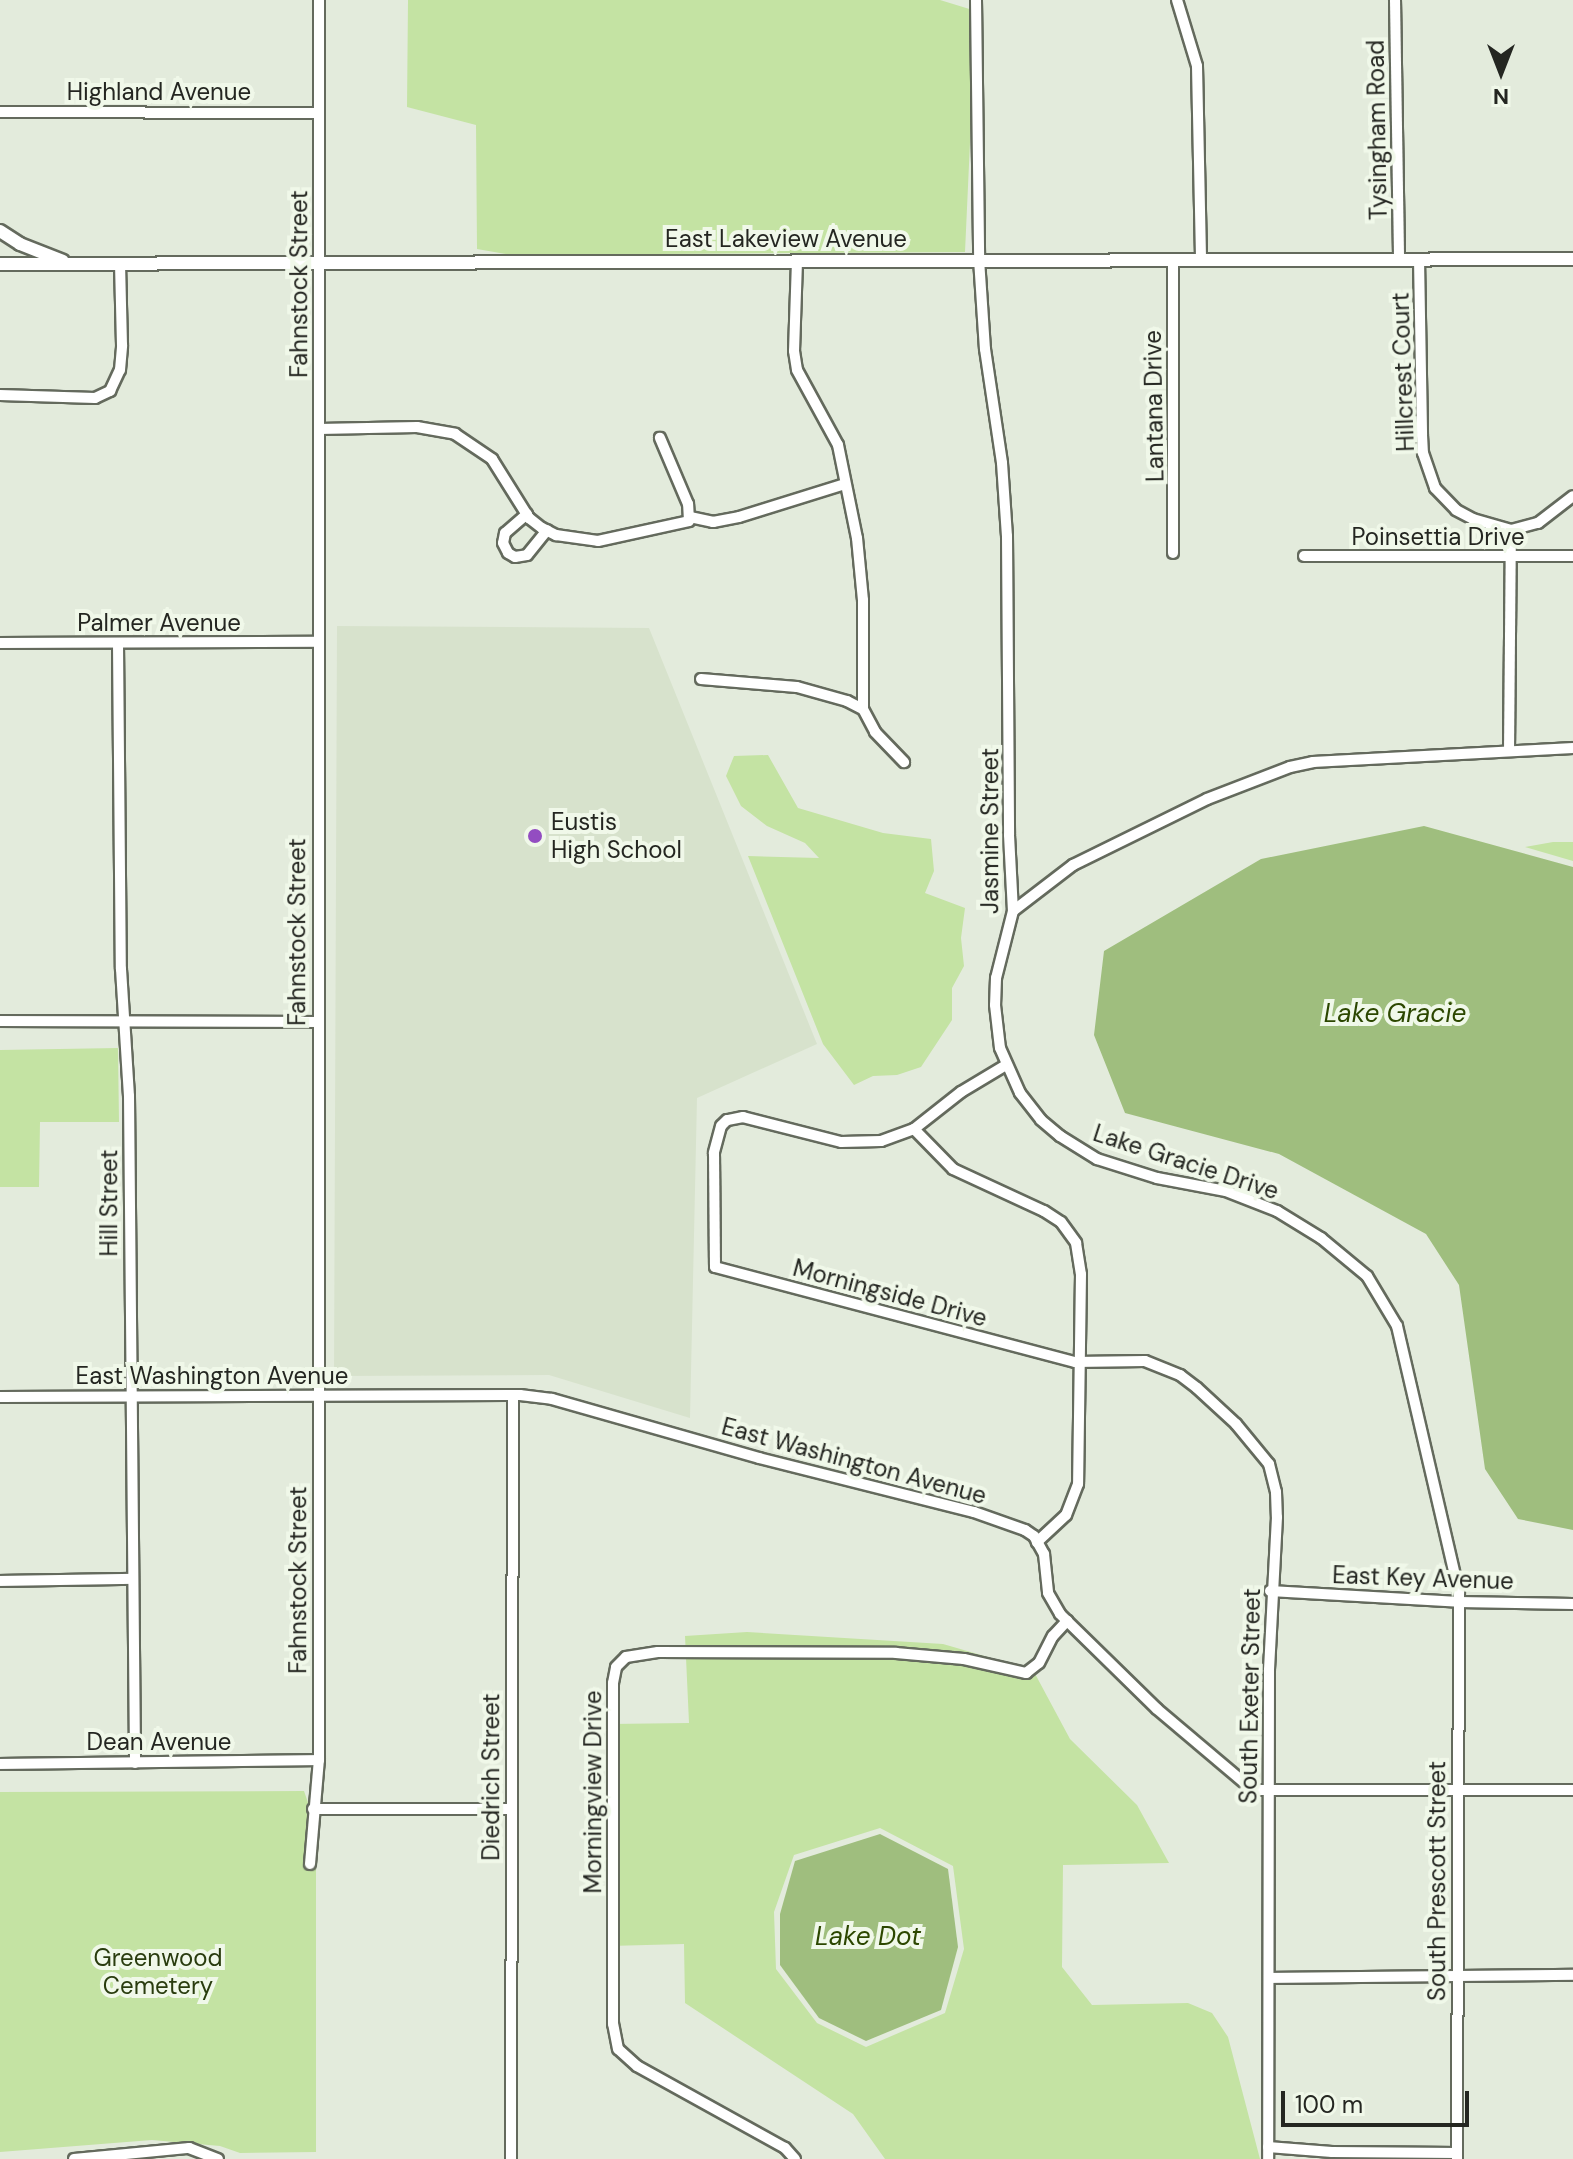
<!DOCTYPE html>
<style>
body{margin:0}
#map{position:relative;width:1573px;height:2159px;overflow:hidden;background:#e3ebdc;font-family:"DM Sans",sans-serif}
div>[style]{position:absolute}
.built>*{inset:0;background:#d7e2cc}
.green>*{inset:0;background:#c4e3a3}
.water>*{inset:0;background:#9fbe7e}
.roads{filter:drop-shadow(2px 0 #646a5d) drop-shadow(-2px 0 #646a5d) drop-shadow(0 2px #646a5d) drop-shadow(0 -2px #646a5d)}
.minor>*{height:10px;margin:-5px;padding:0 5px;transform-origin:5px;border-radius:5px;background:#fff}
.tertiary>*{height:12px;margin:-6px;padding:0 6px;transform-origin:6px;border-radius:6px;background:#fff}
.dots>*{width:22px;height:22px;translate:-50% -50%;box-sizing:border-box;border:4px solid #f0f8e9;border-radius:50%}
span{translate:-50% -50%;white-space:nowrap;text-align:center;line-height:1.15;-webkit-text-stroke:8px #f0f8e9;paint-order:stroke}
.street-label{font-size:24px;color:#242621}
.poi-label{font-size:24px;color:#242621}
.left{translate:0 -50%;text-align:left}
.park-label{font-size:24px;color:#293c0e}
.water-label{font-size:26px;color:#2c4700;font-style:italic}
.north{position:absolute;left:1461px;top:32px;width:80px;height:80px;-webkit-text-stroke:6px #f0f8e9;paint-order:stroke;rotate:180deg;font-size:22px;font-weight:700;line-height:32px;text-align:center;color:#242621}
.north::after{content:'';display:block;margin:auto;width:28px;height:36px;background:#242621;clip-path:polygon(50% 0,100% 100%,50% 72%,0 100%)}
.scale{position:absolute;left:1281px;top:2091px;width:188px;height:36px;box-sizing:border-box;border:4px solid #242621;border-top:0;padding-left:10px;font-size:24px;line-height:28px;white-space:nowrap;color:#242621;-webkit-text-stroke:6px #f0f8e9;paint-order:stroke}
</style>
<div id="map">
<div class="built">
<i style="clip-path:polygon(337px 626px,649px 628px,817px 1044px,697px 1098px,690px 1418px,549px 1375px,334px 1376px)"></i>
</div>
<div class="green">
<i style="clip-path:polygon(408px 0,940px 0,976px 11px,965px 252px,512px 255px,477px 249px,476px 125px,407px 107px)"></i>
<i style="clip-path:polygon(768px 755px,798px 808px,883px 833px,931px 839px,934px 871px,925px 893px,965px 908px,961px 938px,964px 966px,952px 988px,952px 1020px,921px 1067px,897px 1075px,873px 1076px,854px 1085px,823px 1044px,748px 856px,819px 858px,805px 843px,767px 826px,741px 806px,726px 776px,734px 756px)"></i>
<i style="clip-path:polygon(1553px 842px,1573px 842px,1573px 861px,1525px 847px)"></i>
<i style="clip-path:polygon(118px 1048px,119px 1122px,40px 1122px,39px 1187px,0 1187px,0 1050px)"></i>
<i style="clip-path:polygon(evenodd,747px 1632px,943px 1644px,1033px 1670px,1070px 1739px,1137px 1805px,1169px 1863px,1063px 1865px,1062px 1967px,1092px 2005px,1188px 2003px,1212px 2013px,1228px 2037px,1260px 2159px,885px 2159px,853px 2114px,685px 2003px,684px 1944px,609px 1946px,610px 1724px,689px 1723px,685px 1636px,747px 1632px,880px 1828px,953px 1866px,964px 1949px,945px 2013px,866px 2047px,817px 2023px,776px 1969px,774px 1912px,794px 1855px,880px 1828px)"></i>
<i style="clip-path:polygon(304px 1791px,316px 1826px,316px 2152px,240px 2153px,220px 2146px,152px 2140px,0 2152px,0 1792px)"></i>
</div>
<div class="water">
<i style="clip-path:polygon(1424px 826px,1573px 867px,1573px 1530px,1518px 1519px,1485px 1469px,1459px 1285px,1426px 1234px,1279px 1154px,1125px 1113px,1094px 1035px,1104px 951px,1261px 859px)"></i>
<i style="clip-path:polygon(880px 1834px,948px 1869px,958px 1947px,941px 2010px,866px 2041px,819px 2018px,780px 1965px,780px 1914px,795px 1861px)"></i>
</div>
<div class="roads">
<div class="minor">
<i style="left:976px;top:0;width:259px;rotate:89.3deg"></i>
<i style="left:979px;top:259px;width:90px;rotate:86.2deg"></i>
<i style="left:985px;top:349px;width:115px;rotate:81.5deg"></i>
<i style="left:1002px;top:463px;width:73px;rotate:86.1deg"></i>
<i style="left:1007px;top:536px;width:299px;rotate:89.6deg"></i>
<i style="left:1009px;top:835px;width:76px;rotate:87deg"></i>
<i style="left:1013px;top:911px;width:69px;rotate:104.2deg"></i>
<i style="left:996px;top:978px;width:27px;rotate:92deg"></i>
<i style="left:995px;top:1005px;width:43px;rotate:83.4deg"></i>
<i style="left:1000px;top:1048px;width:49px;rotate:66deg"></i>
<i style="left:1020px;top:1093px;width:34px;rotate:52deg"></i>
<i style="left:1041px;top:1120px;width:25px;rotate:40deg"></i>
<i style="left:1060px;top:1136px;width:44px;rotate:31.9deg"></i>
<i style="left:1097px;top:1159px;width:63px;rotate:17.6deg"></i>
<i style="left:1157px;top:1178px;width:70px;rotate:10.7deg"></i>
<i style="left:1226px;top:1191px;width:55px;rotate:21.4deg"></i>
<i style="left:1277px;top:1211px;width:52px;rotate:31.5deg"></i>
<i style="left:1321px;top:1238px;width:60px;rotate:39.6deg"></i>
<i style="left:1367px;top:1276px;width:58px;rotate:59deg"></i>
<i style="left:1397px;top:1326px;width:273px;rotate:76.9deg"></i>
<i style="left:1459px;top:1592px;width:567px;rotate:90.2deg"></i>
<i style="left:1177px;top:0;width:69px;rotate:73.1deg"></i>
<i style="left:1197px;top:66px;width:193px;rotate:88.8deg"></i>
<i style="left:1395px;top:0;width:259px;rotate:89.1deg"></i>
<i style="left:0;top:112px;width:318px;rotate:0.2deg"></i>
<i style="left:1419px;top:259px;width:176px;rotate:89deg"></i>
<i style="left:1422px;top:435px;width:18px;rotate:87deg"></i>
<i style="left:1423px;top:453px;width:37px;rotate:71deg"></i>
<i style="left:1435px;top:488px;width:30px;rotate:46deg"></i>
<i style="left:1456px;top:510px;width:19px;rotate:28deg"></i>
<i style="left:1473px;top:519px;width:40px;rotate:16deg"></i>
<i style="left:1511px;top:530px;width:28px;rotate:-15deg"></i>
<i style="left:1538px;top:523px;width:44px;rotate:-37.6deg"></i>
<i style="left:797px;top:261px;width:90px;rotate:91.9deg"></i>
<i style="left:794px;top:351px;width:19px;rotate:81deg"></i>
<i style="left:797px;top:370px;width:85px;rotate:61.3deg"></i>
<i style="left:838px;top:445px;width:95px;rotate:78.5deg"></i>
<i style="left:857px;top:538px;width:62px;rotate:84.5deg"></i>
<i style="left:863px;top:600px;width:109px;rotate:90deg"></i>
<i style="left:0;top:395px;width:95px;rotate:1.8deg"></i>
<i style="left:95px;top:398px;width:17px;rotate:-25deg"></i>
<i style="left:110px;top:391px;width:23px;rotate:-65deg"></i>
<i style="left:120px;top:370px;width:25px;rotate:-85deg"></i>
<i style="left:122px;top:345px;width:81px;rotate:-91.4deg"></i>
<i style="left:319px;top:429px;width:98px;rotate:-1.2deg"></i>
<i style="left:417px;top:427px;width:39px;rotate:10deg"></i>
<i style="left:455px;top:434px;width:45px;rotate:34deg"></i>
<i style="left:492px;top:459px;width:70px;rotate:57.9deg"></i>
<i style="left:529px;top:518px;width:16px;rotate:38deg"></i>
<i style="left:542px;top:528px;width:16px;rotate:27deg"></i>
<i style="left:556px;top:535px;width:42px;rotate:8.1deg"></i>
<i style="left:598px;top:541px;width:93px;rotate:-12.4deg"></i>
<i style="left:689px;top:521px;width:17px;rotate:-93deg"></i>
<i style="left:688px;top:504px;width:72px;rotate:-113deg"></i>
<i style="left:527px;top:514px;width:29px;rotate:139deg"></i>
<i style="left:505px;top:533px;width:10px;rotate:101deg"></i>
<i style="left:503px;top:543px;width:11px;rotate:63deg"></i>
<i style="left:508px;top:553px;width:8px;rotate:30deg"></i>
<i style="left:515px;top:557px;width:12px;rotate:-9deg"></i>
<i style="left:527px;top:555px;width:32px;rotate:-51deg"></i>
<i style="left:690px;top:517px;width:24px;rotate:12deg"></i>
<i style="left:713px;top:522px;width:26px;rotate:-11deg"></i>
<i style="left:739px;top:517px;width:111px;rotate:-17.3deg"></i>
<i style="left:1173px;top:553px;width:294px;rotate:-90deg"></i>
<i style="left:1304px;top:556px;width:269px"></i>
<i style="left:0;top:643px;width:319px;rotate:-0.2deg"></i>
<i style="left:118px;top:644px;width:325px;rotate:89.5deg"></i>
<i style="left:121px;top:969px;width:127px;rotate:86.4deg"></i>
<i style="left:129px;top:1096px;width:667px;rotate:89.48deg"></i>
<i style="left:701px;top:679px;width:96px;rotate:4.8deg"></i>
<i style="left:797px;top:687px;width:52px;rotate:15.6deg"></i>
<i style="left:847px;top:701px;width:18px;rotate:27deg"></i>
<i style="left:863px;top:709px;width:26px;rotate:62deg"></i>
<i style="left:875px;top:732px;width:42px;rotate:46deg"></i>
<i style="left:1509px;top:751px;width:221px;rotate:-89.5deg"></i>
<i style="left:1013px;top:911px;width:76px;rotate:-37.5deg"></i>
<i style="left:1073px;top:865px;width:149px;rotate:-26.2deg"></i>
<i style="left:1207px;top:799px;width:89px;rotate:-21.1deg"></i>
<i style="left:1290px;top:767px;width:24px;rotate:-12deg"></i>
<i style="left:1313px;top:762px;width:260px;rotate:-3.1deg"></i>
<i style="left:0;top:1021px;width:317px;rotate:0.2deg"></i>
<i style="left:1006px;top:1065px;width:52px;rotate:149deg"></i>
<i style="left:961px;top:1092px;width:60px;rotate:141.8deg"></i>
<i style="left:914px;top:1129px;width:35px;rotate:160deg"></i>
<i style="left:881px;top:1141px;width:40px;rotate:178.6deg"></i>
<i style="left:841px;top:1142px;width:101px;rotate:-165.7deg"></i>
<i style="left:743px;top:1117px;width:16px;rotate:169deg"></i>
<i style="left:727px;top:1120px;width:8px;rotate:135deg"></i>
<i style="left:721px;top:1126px;width:28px;rotate:105deg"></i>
<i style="left:714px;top:1153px;width:114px;rotate:89.5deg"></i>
<i style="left:715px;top:1267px;width:372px;rotate:14.8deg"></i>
<i style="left:1075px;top:1362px;width:70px;rotate:-0.8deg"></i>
<i style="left:1145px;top:1361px;width:38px;rotate:22deg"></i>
<i style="left:1180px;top:1375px;width:21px;rotate:37deg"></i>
<i style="left:1197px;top:1388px;width:53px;rotate:42.7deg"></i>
<i style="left:1236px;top:1424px;width:52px;rotate:50.5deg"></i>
<i style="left:1269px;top:1464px;width:29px;rotate:76deg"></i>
<i style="left:1276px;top:1492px;width:25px;rotate:88deg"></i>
<i style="left:1277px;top:1517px;width:153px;rotate:93deg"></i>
<i style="left:1269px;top:1670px;width:489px;rotate:90.1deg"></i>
<i style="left:914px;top:1129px;width:56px;rotate:45.7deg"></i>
<i style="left:953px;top:1169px;width:100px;rotate:24.8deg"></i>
<i style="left:1044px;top:1211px;width:20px;rotate:33deg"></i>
<i style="left:1061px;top:1222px;width:26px;rotate:54deg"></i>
<i style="left:1076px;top:1243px;width:31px;rotate:81deg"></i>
<i style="left:1081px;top:1274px;width:210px;rotate:90.8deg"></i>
<i style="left:1078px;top:1484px;width:33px;rotate:111deg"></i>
<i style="left:1066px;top:1515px;width:40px;rotate:137deg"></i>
<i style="left:0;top:1397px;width:520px;rotate:-0.22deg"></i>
<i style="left:520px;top:1395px;width:32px;rotate:7deg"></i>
<i style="left:552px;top:1399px;width:215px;rotate:15.9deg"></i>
<i style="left:759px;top:1458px;width:222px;rotate:14.1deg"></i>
<i style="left:974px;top:1512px;width:54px;rotate:19.4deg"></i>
<i style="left:1025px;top:1530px;width:11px;rotate:34deg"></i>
<i style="left:1034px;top:1536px;width:21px;rotate:61deg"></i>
<i style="left:1044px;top:1554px;width:39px;rotate:84deg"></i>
<i style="left:1048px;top:1593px;width:24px;rotate:60deg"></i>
<i style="left:1060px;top:1614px;width:136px;rotate:44.4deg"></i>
<i style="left:1157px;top:1709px;width:126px;rotate:40.2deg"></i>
<i style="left:1253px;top:1790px;width:320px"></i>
<i style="left:0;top:1581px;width:132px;rotate:-0.9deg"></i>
<i style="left:1270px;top:1591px;width:189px;rotate:3.3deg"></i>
<i style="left:1459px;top:1602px;width:114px;rotate:1deg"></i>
<i style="left:0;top:1764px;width:319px;rotate:-0.7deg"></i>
<i style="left:313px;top:1809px;width:198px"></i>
<i style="left:310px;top:1864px;width:104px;rotate:-85.1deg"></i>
<i style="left:319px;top:1760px;width:1760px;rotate:-90deg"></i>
<i style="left:1269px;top:1978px;width:304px;rotate:-0.6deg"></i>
<i style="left:1268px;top:2147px;width:64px;rotate:4.5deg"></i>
<i style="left:1332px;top:2152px;width:125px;rotate:0.5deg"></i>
<i style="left:74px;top:2159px;width:116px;rotate:-5.5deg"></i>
<i style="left:189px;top:2148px;width:31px;rotate:21deg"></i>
<i style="left:511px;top:2159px;width:764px;rotate:-89.85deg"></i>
<i style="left:795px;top:2159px;width:15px;rotate:-132deg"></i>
<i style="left:785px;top:2148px;width:169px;rotate:-151deg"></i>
<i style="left:637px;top:2066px;width:25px;rotate:-138deg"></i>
<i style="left:618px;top:2049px;width:25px;rotate:-101deg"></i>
<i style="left:613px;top:2024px;width:341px;rotate:-90deg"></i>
<i style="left:613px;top:1683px;width:16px;rotate:-79deg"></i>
<i style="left:616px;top:1667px;width:14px;rotate:-45deg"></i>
<i style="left:626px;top:1657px;width:32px;rotate:-9deg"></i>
<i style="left:658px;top:1652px;width:238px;rotate:0.2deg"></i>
<i style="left:896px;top:1653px;width:68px;rotate:5deg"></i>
<i style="left:964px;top:1659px;width:64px;rotate:12.7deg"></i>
<i style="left:1026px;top:1673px;width:16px;rotate:-38deg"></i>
<i style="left:1039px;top:1663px;width:30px;rotate:-63deg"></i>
<i style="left:1053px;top:1636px;width:21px;rotate:-47deg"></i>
</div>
<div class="tertiary">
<i style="left:0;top:231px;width:24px;rotate:33deg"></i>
<i style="left:20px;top:244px;width:46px;rotate:21.6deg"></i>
<i style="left:0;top:264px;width:1573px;rotate:-0.18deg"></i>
</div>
</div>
<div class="dots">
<i style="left:535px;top:836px;background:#934dc1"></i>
</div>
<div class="street-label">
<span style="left:159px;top:92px">Highland Avenue</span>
<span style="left:1377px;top:130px;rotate:-91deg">Tysingham Road</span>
<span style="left:786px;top:239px">East Lakeview Avenue</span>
<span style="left:299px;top:284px;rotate:-90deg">Fahnstock Street</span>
<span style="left:1403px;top:372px;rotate:-92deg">Hillcrest Court</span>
<span style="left:1154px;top:406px;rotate:-91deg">Lantana Drive</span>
<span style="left:1438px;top:537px">Poinsettia Drive</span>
<span style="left:159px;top:623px">Palmer Avenue</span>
<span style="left:990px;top:831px;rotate:-90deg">Jasmine Street</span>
<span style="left:297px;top:932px;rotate:-90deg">Fahnstock Street</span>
<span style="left:1186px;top:1162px;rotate:18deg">Lake Gracie Drive</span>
<span style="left:109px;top:1203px;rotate:-90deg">Hill Street</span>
<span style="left:890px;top:1293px;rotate:15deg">Morningside Drive</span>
<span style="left:212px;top:1376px">East Washington Avenue</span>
<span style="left:854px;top:1461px;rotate:15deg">East Washington Avenue</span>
<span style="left:1423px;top:1578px;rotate:2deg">East Key Avenue</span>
<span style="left:298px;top:1580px;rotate:-90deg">Fahnstock Street</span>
<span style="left:1250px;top:1696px;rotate:-89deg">South Exeter Street</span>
<span style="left:159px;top:1742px">Dean Avenue</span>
<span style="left:491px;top:1777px;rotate:-90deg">Diedrich Street</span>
<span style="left:593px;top:1792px;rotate:-90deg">Morningview Drive</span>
<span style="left:1437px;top:1881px;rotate:-90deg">South Prescott Street</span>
</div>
<div class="poi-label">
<span class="left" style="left:551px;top:836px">Eustis<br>High School</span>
</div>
<div class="park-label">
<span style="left:158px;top:1972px">Greenwood<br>Cemetery</span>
</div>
<div class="water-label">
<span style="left:1395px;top:1014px">Lake Gracie</span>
<span style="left:868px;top:1937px">Lake Dot</span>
</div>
<div class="north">N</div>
<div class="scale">100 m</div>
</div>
